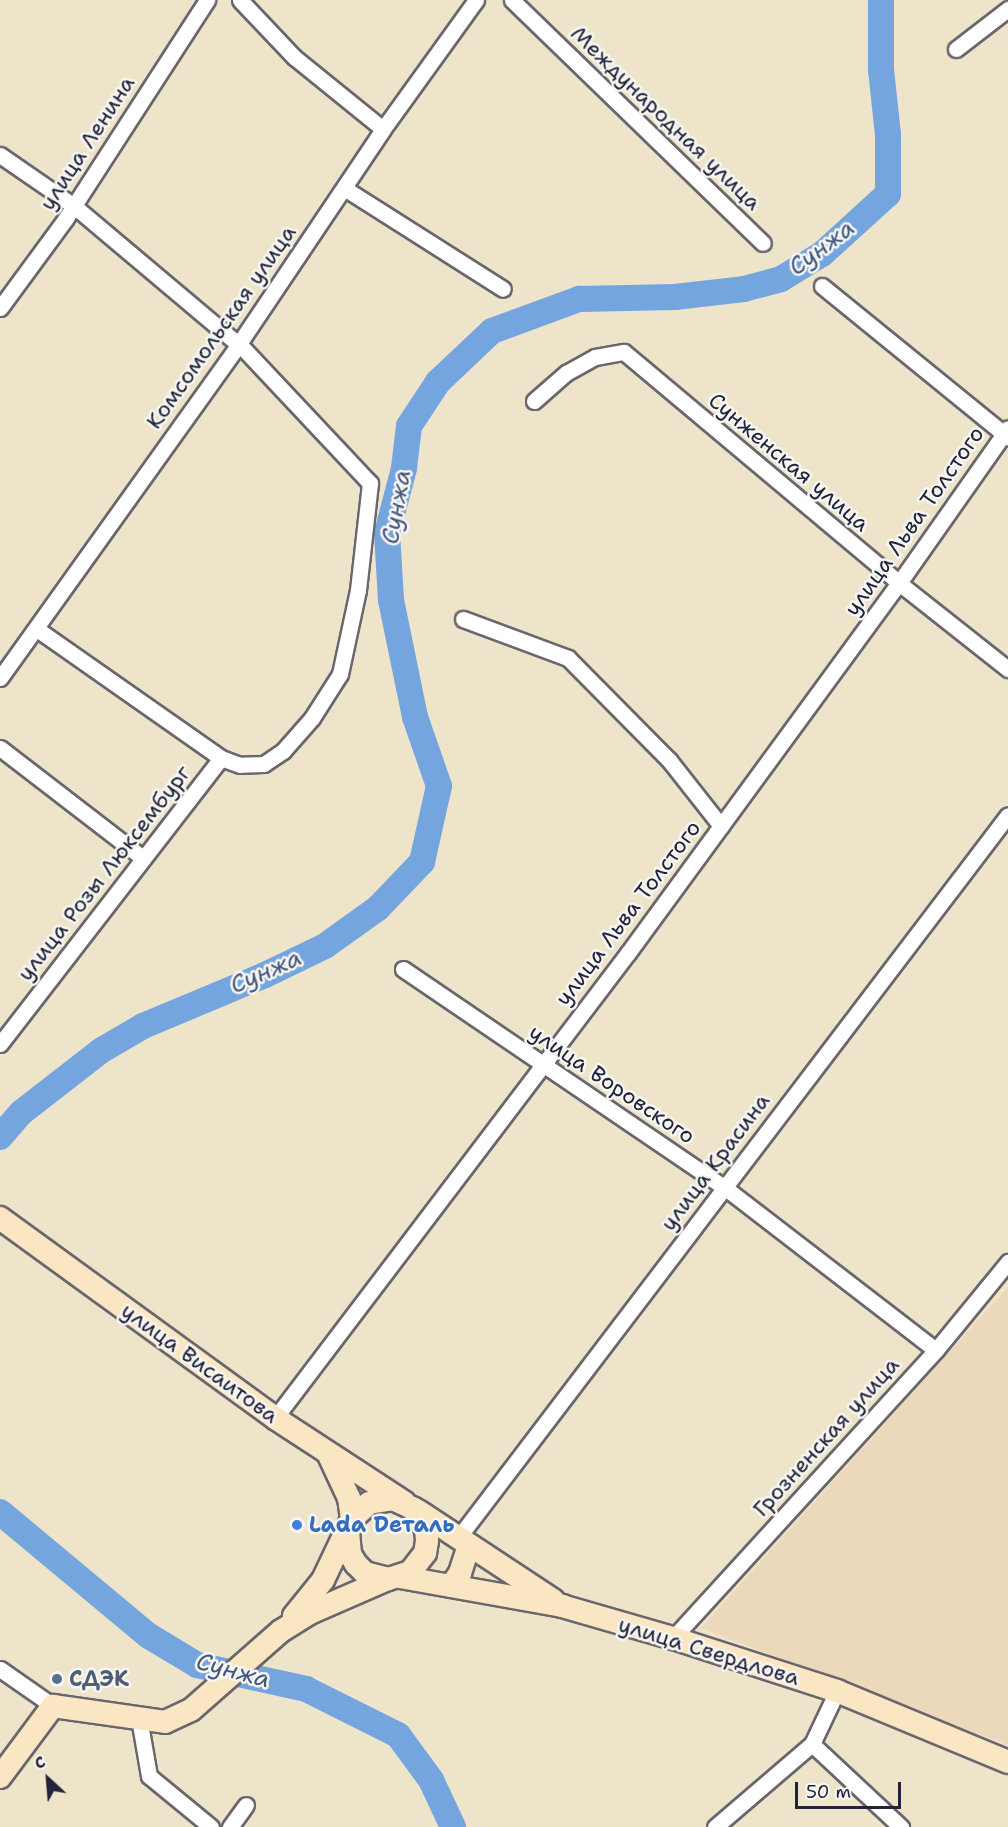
<!DOCTYPE html>
<meta charset="utf-8">
<style>
body{margin:0}
#map{position:relative;width:1008px;height:1827px;overflow:hidden;background:#eee4c9;font-family:"Shantell Sans",sans-serif}
div>[style]{position:absolute}
.built>*{inset:0;background:#ecd8ba}
.river>*{height:26px;margin:-13px;padding:0 13px;transform-origin:13px;border-radius:13px;background:#74a5df}
.roads{filter:drop-shadow(2px 0 #69666d) drop-shadow(-2px 0 #69666d) drop-shadow(0 2px #69666d) drop-shadow(0 -2px #69666d)}
.street>*{height:15px;margin:-7.5px;padding:0 7.5px;transform-origin:7.5px;border-radius:7.5px;background:#fff}
.secondary>*{height:22px;margin:-11px;padding:0 11px;transform-origin:11px;border-radius:11px;background:#fbe6c3}
.dots>*{width:16px;height:16px;translate:-50% -50%;box-sizing:border-box;border:3px solid #f6f6f2;border-radius:50%}
span{translate:-50% -50%;white-space:nowrap;text-align:center;line-height:1.15;-webkit-text-stroke:5px #f6f6f2;paint-order:stroke}
.street-label{font-size:22px;color:#22223b}
.shop-label{font-size:22px;color:#366cbe;font-weight:700}
.left{translate:0 -50%;text-align:left}
.service-label{font-size:22px;color:#4e5e75;font-weight:700}
.water-label{font-size:24px;color:#43567d;font-style:italic}
.north{position:absolute;left:18px;top:1749px;width:60px;height:60px;-webkit-text-stroke:4px #f6f6f2;paint-order:stroke;rotate:334deg;font-size:16px;font-weight:700;line-height:24px;text-align:center;color:#22223b}
.north::after{content:'';display:block;margin:auto;width:21px;height:27px;background:#22223b;clip-path:polygon(50% 0,100% 100%,50% 72%,0 100%)}
.scale{position:absolute;left:795px;top:1782px;width:106px;height:27px;box-sizing:border-box;border:3px solid #22223b;border-top:0;padding-left:8px;font-size:18px;line-height:21px;white-space:nowrap;color:#22223b;-webkit-text-stroke:4px #f6f6f2;paint-order:stroke}
</style>
<div id="map">
<div class="built">
<i style="clip-path:polygon(1008px 1287px,1008px 1745px,701px 1628px)"></i>
</div>
<div class="river">
<i style="left:0;top:1137px;width:33px;rotate:-49deg"></i>
<i style="left:22px;top:1112px;width:101px;rotate:-37.8deg"></i>
<i style="left:102px;top:1050px;width:48px;rotate:-30.3deg"></i>
<i style="left:143px;top:1026px;width:132px;rotate:-22.7deg"></i>
<i style="left:265px;top:975px;width:67px;rotate:-25.8deg"></i>
<i style="left:325px;top:946px;width:65px;rotate:-35.6deg"></i>
<i style="left:378px;top:908px;width:64px;rotate:-46.3deg"></i>
<i style="left:422px;top:862px;width:78px;rotate:-77.4deg"></i>
<i style="left:439px;top:786px;width:73px;rotate:-109.2deg"></i>
<i style="left:415px;top:717px;width:119px;rotate:-101.6deg"></i>
<i style="left:391px;top:600px;width:67px;rotate:-93.4deg"></i>
<i style="left:387px;top:533px;width:67px;rotate:-75.3deg"></i>
<i style="left:404px;top:468px;width:42px;rotate:-83.2deg"></i>
<i style="left:409px;top:426px;width:53px;rotate:-56.6deg"></i>
<i style="left:438px;top:382px;width:74px;rotate:-43.4deg"></i>
<i style="left:492px;top:331px;width:93px;rotate:-20.2deg"></i>
<i style="left:579px;top:299px;width:96px;rotate:-1.2deg"></i>
<i style="left:675px;top:297px;width:69px;rotate:-6.6deg"></i>
<i style="left:744px;top:289px;width:38px;rotate:-15deg"></i>
<i style="left:781px;top:279px;width:48px;rotate:-31.4deg"></i>
<i style="left:822px;top:254px;width:89px;rotate:-42.3deg"></i>
<i style="left:888px;top:194px;width:59px;rotate:-90deg"></i>
<i style="left:888px;top:135px;width:65px;rotate:-96.1deg"></i>
<i style="left:881px;top:70px;width:70px;rotate:-90deg"></i>
<i style="left:0;top:1512px;width:194px;rotate:39.8deg"></i>
<i style="left:149px;top:1636px;width:56px;rotate:31.1deg"></i>
<i style="left:197px;top:1665px;width:112px;rotate:12.4deg"></i>
<i style="left:306px;top:1689px;width:103px;rotate:26.6deg"></i>
<i style="left:398px;top:1735px;width:56px;rotate:53.7deg"></i>
<i style="left:431px;top:1780px;width:52px;rotate:64.9deg"></i>
</div>
<div class="roads">
<div class="street">
<i style="left:240px;top:0;width:79px;rotate:46.5deg"></i>
<i style="left:294px;top:57px;width:114px;rotate:39deg"></i>
<i style="left:512px;top:0;width:349px;rotate:44.1deg"></i>
<i style="left:956px;top:49px;width:66px;rotate:-37.6deg"></i>
<i style="left:0;top:155px;width:90px;rotate:34.6deg"></i>
<i style="left:74px;top:206px;width:222px;rotate:40.1deg"></i>
<i style="left:244px;top:349px;width:184px;rotate:46.8deg"></i>
<i style="left:370px;top:483px;width:108px;rotate:96.4deg"></i>
<i style="left:358px;top:590px;width:86px;rotate:102.1deg"></i>
<i style="left:340px;top:674px;width:52px;rotate:122.5deg"></i>
<i style="left:312px;top:718px;width:44px;rotate:131.3deg"></i>
<i style="left:283px;top:751px;width:23px;rotate:146deg"></i>
<i style="left:264px;top:764px;width:24px;rotate:178deg"></i>
<i style="left:240px;top:765px;width:20px;rotate:-160deg"></i>
<i style="left:221px;top:758px;width:225px;rotate:-145deg"></i>
<i style="left:344px;top:188px;width:188px;rotate:32.4deg"></i>
<i style="left:822px;top:286px;width:240px;rotate:39.1deg"></i>
<i style="left:0;top:308px;width:112px;rotate:-53.7deg"></i>
<i style="left:66px;top:218px;width:260px;rotate:-57.1deg"></i>
<i style="left:534px;top:401px;width:43px;rotate:-41.2deg"></i>
<i style="left:566px;top:373px;width:33px;rotate:-29deg"></i>
<i style="left:595px;top:357px;width:29px;rotate:-10deg"></i>
<i style="left:624px;top:352px;width:359px;rotate:40deg"></i>
<i style="left:899px;top:583px;width:139px;rotate:38.3deg"></i>
<i style="left:463px;top:619px;width:112px;rotate:20.4deg"></i>
<i style="left:568px;top:658px;width:144px;rotate:45.3deg"></i>
<i style="left:669px;top:760px;width:84px;rotate:51.8deg"></i>
<i style="left:0;top:678px;width:409px;rotate:-54.4deg"></i>
<i style="left:238px;top:345px;width:260px;rotate:-56.1deg"></i>
<i style="left:383px;top:129px;width:159px;rotate:-54.2deg"></i>
<i style="left:0;top:748px;width:180px;rotate:37.6deg"></i>
<i style="left:403px;top:969px;width:388px;rotate:34.2deg"></i>
<i style="left:724px;top:1187px;width:267px;rotate:37.6deg"></i>
<i style="left:0;top:1044px;width:361px;rotate:-52.3deg"></i>
<i style="left:275px;top:1418px;width:584px;rotate:-52.8deg"></i>
<i style="left:628px;top:953px;width:459px;rotate:-53.8deg"></i>
<i style="left:899px;top:583px;width:189px;rotate:-54.9deg"></i>
<i style="left:458px;top:1538px;width:908px;rotate:-52.74deg"></i>
<i style="left:673px;top:1638px;width:390px;rotate:-47.6deg"></i>
<i style="left:936px;top:1350px;width:114px;rotate:-50.7deg"></i>
<i style="left:0;top:1669px;width:65px;rotate:34.9deg"></i>
<i style="left:139px;top:1718px;width:59px;rotate:80.2deg"></i>
<i style="left:149px;top:1776px;width:80px;rotate:39.4deg"></i>
<i style="left:812px;top:1744px;width:122px;rotate:43deg"></i>
<i style="left:230px;top:1827px;width:27px;rotate:-54deg"></i>
<i style="left:715px;top:1827px;width:128px;rotate:-40.6deg"></i>
<i style="left:812px;top:1744px;width:59px;rotate:-64.7deg"></i>
</div>
<div class="secondary">
<i style="left:0;top:1218px;width:340px;rotate:36deg"></i>
<i style="left:275px;top:1418px;width:154px;rotate:33.1deg"></i>
<i style="left:328px;top:1453px;width:50px;rotate:65deg"></i>
<i style="left:349px;top:1498px;width:21px;rotate:82deg"></i>
<i style="left:418px;top:1511px;width:162px;rotate:33.4deg"></i>
<i style="left:400px;top:1577px;width:165px;rotate:10.1deg"></i>
<i style="left:562px;top:1606px;width:116px;rotate:16.1deg"></i>
<i style="left:673px;top:1638px;width:172px;rotate:17.9deg"></i>
<i style="left:837px;top:1691px;width:185px;rotate:22.5deg"></i>
<i style="left:451px;top:1586px;width:16px;rotate:-55deg"></i>
<i style="left:460px;top:1573px;width:29px;rotate:-72deg"></i>
<i style="left:294px;top:1616px;width:46px;rotate:-51.1deg"></i>
<i style="left:323px;top:1580px;width:68px;rotate:-64.6deg"></i>
<i style="left:352px;top:1519px;width:23px;rotate:-43deg"></i>
<i style="left:369px;top:1503px;width:24px;rotate:-9deg"></i>
<i style="left:393px;top:1499px;width:23px;rotate:25deg"></i>
<i style="left:414px;top:1509px;width:23px;rotate:59deg"></i>
<i style="left:426px;top:1529px;width:12px;rotate:85deg"></i>
<i style="left:427px;top:1541px;width:12px;rotate:99deg"></i>
<i style="left:425px;top:1553px;width:24px;rotate:128deg"></i>
<i style="left:410px;top:1572px;width:23px;rotate:162deg"></i>
<i style="left:388px;top:1579px;width:24px;rotate:-165deg"></i>
<i style="left:365px;top:1573px;width:13px;rotate:-135deg"></i>
<i style="left:356px;top:1564px;width:12px;rotate:-121deg"></i>
<i style="left:350px;top:1554px;width:23px;rotate:-95deg"></i>
<i style="left:0;top:1777px;width:89px;rotate:-53.3deg"></i>
<i style="left:53px;top:1706px;width:113px;rotate:8.1deg"></i>
<i style="left:165px;top:1722px;width:29px;rotate:-25deg"></i>
<i style="left:191px;top:1710px;width:120px;rotate:-41.3deg"></i>
<i style="left:281px;top:1631px;width:36px;rotate:-32deg"></i>
<i style="left:312px;top:1612px;width:83px;rotate:-23.5deg"></i>
</div>
</div>
<div class="dots">
<i style="left:297px;top:1525px;background:#3f7fe0"></i>
<i style="left:57px;top:1679px;background:#5c6f8a"></i>
</div>
<div class="street-label">
<span style="left:666px;top:118px;rotate:44deg">Международная улица</span>
<span style="left:87px;top:143px;rotate:-57deg">улица Ленина</span>
<span style="left:221px;top:327px;rotate:-55deg">Комсомольская улица</span>
<span style="left:789px;top:462px;rotate:40deg">Сунженская улица</span>
<span style="left:914px;top:521px;rotate:-55deg">улица Льва Толстого</span>
<span style="left:104px;top:873px;rotate:-52deg">улица Розы Люксембург</span>
<span style="left:628px;top:913px;rotate:-53deg">улица Льва Толстого</span>
<span style="left:612px;top:1084px;rotate:34deg">улица Воровского</span>
<span style="left:715px;top:1162px;rotate:-53deg">улица Красина</span>
<span style="left:200px;top:1363px;rotate:36deg">улица Висаитова</span>
<span style="left:826px;top:1437px;rotate:-48deg">Грозненская улица</span>
<span style="left:709px;top:1651px;rotate:17deg">улица Свердлова</span>
</div>
<div class="shop-label">
<span class="left" style="left:309px;top:1525px">Lada Dеталь</span>
</div>
<div class="service-label">
<span class="left" style="left:69px;top:1679px">СДЭК</span>
</div>
<div class="water-label">
<span style="left:822px;top:248px;rotate:-37deg">Сунжа</span>
<span style="left:397px;top:507px;rotate:-80deg">Сунжа</span>
<span style="left:266px;top:972px;rotate:-24deg">Сунжа</span>
<span style="left:233px;top:1671px;rotate:15deg">Сунжа</span>
</div>
<div class="north">С</div>
<div class="scale">50 m</div>
</div>
